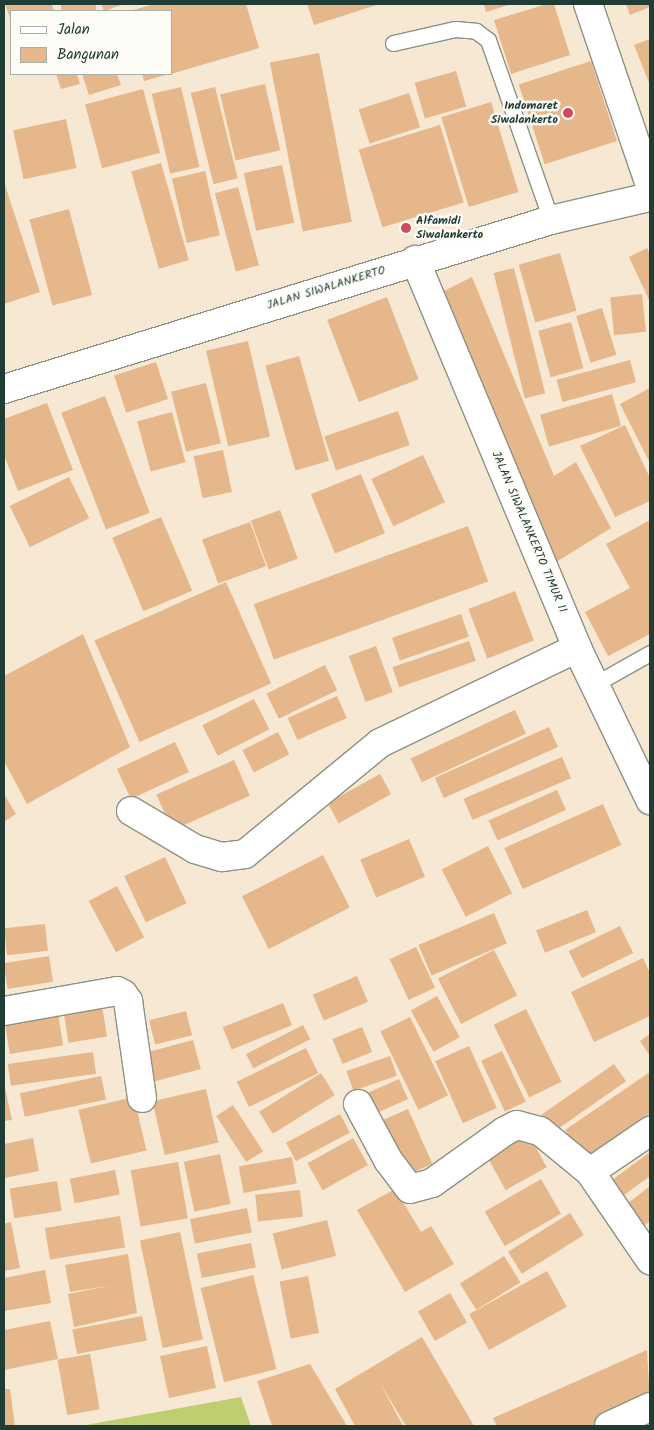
<!DOCTYPE html>
<style>
body{margin:0}
#map{position:relative;width:654px;height:1430px;overflow:hidden;background:#f7e8d4;font-family:Kalam,sans-serif}
div>[style]{position:absolute}
.green>*{inset:0;background:#bece71}
.building>*{inset:0;background:#e5b78a;transform-origin:0 0}
.roads{filter:drop-shadow(1px 0 #8b9284) drop-shadow(-1px 0 #8b9284) drop-shadow(0 1px #8b9284) drop-shadow(0 -1px #8b9284)}
.service>*{height:15px;margin:-7.5px;padding:0 7.5px;transform-origin:7.5px;border-radius:7.5px;background:#fff}
.minor>*{height:28px;margin:-14px;padding:0 14px;transform-origin:14px;border-radius:14px;background:#fff}
.dots>*{width:14px;height:14px;translate:-50% -50%;box-sizing:border-box;border:2px solid #fdfcf7;border-radius:50%}
span{translate:-50% -50%;white-space:nowrap;text-align:center;line-height:1.15;-webkit-text-stroke:5px #fdfcf7;paint-order:stroke}
.poi-label{font-size:12px;color:#1f3d34;font-weight:700}
.right{translate:-100% -50%;text-align:right}
.left{translate:0 -50%;text-align:left}
.street-label{font-size:12px;color:#1f3d34}
.frame{position:absolute;inset:0;border:5px solid #1f3d34;pointer-events:none}
.legend{position:absolute;left:10px;top:10px;width:162px;height:65px;box-sizing:border-box;background:#fdfcf7;border:1px solid #a4b0a9;margin:0;padding:6px 9px;list-style:none;font-size:15px;color:#1f3d34}
.legend li{display:flex;align-items:center;gap:10px;height:25px}
.legend b{width:25px;border:1px solid #a4b0a9}
</style>
<div id="map">
<div class="green">
<i style="clip-path:polygon(241px 1397px,251px 1426px,80px 1426px)"></i>
</div>
<div class="building">
<i style="clip-path:polygon(5px 4px,52px 4px,54px 11px,11px 11px,11px 21px)"></i>
<i style="left:61px;top:4px;width:35px;height:7px"></i>
<i style="clip-path:polygon(101px 4px,124px 4px,104px 11px)"></i>
<i style="clip-path:polygon(154px 4px,246px 4px,259px 48px,171px 74px,171px 11px,130px 11px)"></i>
<i style="clip-path:polygon(307px 4px,380px 4px,314px 25px)"></i>
<i style="clip-path:polygon(484px 4px,512px 4px,486px 12px)"></i>
<i style="clip-path:polygon(547px 4px,554px 4px,570px 55px,511px 74px,494px 20px)"></i>
<i style="clip-path:polygon(626px 4px,650px 4px,650px 7px,630px 15px)"></i>
<i style="clip-path:polygon(650px 39px,650px 85px,634px 45px)"></i>
<i style="left:319px;top:53px;width:172px;height:50px;rotate:79deg"></i>
<i style="left:591px;top:61px;width:84px;height:76px;rotate:72deg"></i>
<i style="left:456px;top:71px;width:37px;height:43px;rotate:74deg"></i>
<i style="clip-path:polygon(56px 74px,77px 74px,80px 84px,61px 89px)"></i>
<i style="clip-path:polygon(82px 74px,117px 74px,121px 85px,89px 95px)"></i>
<i style="clip-path:polygon(142px 74px,169px 74px,144px 81px)"></i>
<i style="left:265px;top:84px;width:68px;height:46px;rotate:77deg"></i>
<i style="left:181px;top:87px;width:82px;height:30px;rotate:77deg"></i>
<i style="left:215px;top:87px;width:94px;height:25px;rotate:76deg"></i>
<i style="left:143px;top:89px;width:66px;height:60px;rotate:75deg"></i>
<i style="left:409px;top:93px;width:36px;height:53px;rotate:72deg"></i>
<i style="left:491px;top:102px;width:94px;height:52px;rotate:73deg"></i>
<i style="left:66px;top:119px;width:50px;height:54px;rotate:78deg"></i>
<i style="left:440px;top:125px;width:81px;height:85px;rotate:73deg"></i>
<i style="left:161px;top:163px;width:101px;height:31px;rotate:74deg"></i>
<i style="left:282px;top:165px;width:59px;height:39px;rotate:78deg"></i>
<i style="left:205px;top:171px;width:66px;height:34px;rotate:77deg"></i>
<i style="clip-path:polygon(4px 182px,40px 292px,4px 304px)"></i>
<i style="left:238px;top:187px;width:81px;height:24px;rotate:75deg"></i>
<i style="left:69px;top:209px;width:89px;height:41px;rotate:75deg"></i>
<i style="clip-path:polygon(647px 248px,650px 254px,650px 302px,629px 257px)"></i>
<i style="left:560px;top:253px;width:60px;height:43px;rotate:74deg"></i>
<i style="left:514px;top:268px;width:129px;height:21px;rotate:76deg"></i>
<i style="clip-path:polygon(472px 277px,554px 476px,576px 462px,611px 528px,545px 569px,434px 296px)"></i>
<i style="left:642px;top:294px;width:38px;height:32px;rotate:84deg"></i>
<i style="left:387px;top:297px;width:88px;height:64px;rotate:69deg"></i>
<i style="left:602px;top:308px;width:49px;height:27px;rotate:73deg"></i>
<i style="left:571px;top:322px;width:48px;height:34px;rotate:75deg"></i>
<i style="left:248px;top:341px;width:98px;height:43px;rotate:77deg"></i>
<i style="left:299px;top:356px;width:109px;height:35px;rotate:74deg"></i>
<i style="left:630px;top:360px;width:23px;height:76px;rotate:75deg"></i>
<i style="left:156px;top:362px;width:39px;height:44px;rotate:72deg"></i>
<i style="left:206px;top:383px;width:62px;height:36px;rotate:76deg"></i>
<i style="clip-path:polygon(650px 388px,650px 463px,620px 404px)"></i>
<i style="left:612px;top:394px;width:33px;height:75px;rotate:74deg"></i>
<i style="left:105px;top:396px;width:125px;height:47px;rotate:69deg"></i>
<i style="clip-path:polygon(47px 403px,73px 470px,18px 491px,4px 455px,4px 419px)"></i>
<i style="left:398px;top:411px;width:36px;height:78px;rotate:71deg"></i>
<i style="left:172px;top:412px;width:52px;height:36px;rotate:75deg"></i>
<i style="clip-path:polygon(625px 425px,650px 478px,650px 501px,615px 517px,580px 446px)"></i>
<i style="left:223px;top:450px;width:43px;height:30px;rotate:78deg"></i>
<i style="left:423px;top:455px;width:52px;height:57px;rotate:65deg"></i>
<i style="left:361px;top:474px;width:64px;height:54px;rotate:68deg"></i>
<i style="left:69px;top:477px;width:46px;height:66px;rotate:64deg"></i>
<i style="left:280px;top:510px;width:52px;height:31px;rotate:70deg"></i>
<i style="left:161px;top:517px;width:80px;height:53px;rotate:67deg"></i>
<i style="clip-path:polygon(650px 520px,650px 634px,608px 656px,585px 612px,630px 588px,606px 544px)"></i>
<i style="left:250px;top:522px;width:47px;height:51px;rotate:70deg"></i>
<i style="left:468px;top:526px;width:59px;height:228px;rotate:70deg"></i>
<i style="left:226px;top:582px;width:111px;height:144px;rotate:66deg"></i>
<i style="left:515px;top:591px;width:53px;height:50px;rotate:69deg"></i>
<i style="left:461px;top:614px;width:24px;height:73px;rotate:71deg"></i>
<i style="clip-path:polygon(83px 634px,130px 747px,27px 804px,4px 761px,4px 676px)"></i>
<i style="left:469px;top:641px;width:21px;height:81px;rotate:71deg"></i>
<i style="left:376px;top:646px;width:49px;height:29px;rotate:70deg"></i>
<i style="left:325px;top:665px;width:28px;height:65px;rotate:64deg"></i>
<i style="left:337px;top:696px;width:24px;height:54px;rotate:66deg"></i>
<i style="left:254px;top:699px;width:34px;height:58px;rotate:63deg"></i>
<i style="left:515px;top:710px;width:26px;height:115px;rotate:65deg"></i>
<i style="left:549px;top:727px;width:22px;height:125px;rotate:66deg"></i>
<i style="left:278px;top:732px;width:25px;height:40px;rotate:63deg"></i>
<i style="left:175px;top:742px;width:33px;height:64px;rotate:65deg"></i>
<i style="left:562px;top:757px;width:23px;height:107px;rotate:67deg"></i>
<i style="left:234px;top:760px;width:39px;height:85px;rotate:66deg"></i>
<i style="left:380px;top:774px;width:23px;height:60px;rotate:61deg"></i>
<i style="left:557px;top:790px;width:22px;height:75px;rotate:66deg"></i>
<i style="clip-path:polygon(4px 794px,16px 814px,4px 822px)"></i>
<i style="left:603px;top:804px;width:45px;height:108px;rotate:66deg"></i>
<i style="left:409px;top:839px;width:41px;height:53px;rotate:67deg"></i>
<i style="left:488px;top:846px;width:53px;height:52px;rotate:63deg"></i>
<i style="left:323px;top:855px;width:59px;height:91px;rotate:63deg"></i>
<i style="left:165px;top:857px;width:51px;height:45px;rotate:65deg"></i>
<i style="left:117px;top:886px;width:58px;height:32px;rotate:62deg"></i>
<i style="left:587px;top:910px;width:24px;height:55px;rotate:68deg"></i>
<i style="left:494px;top:913px;width:33px;height:82px;rotate:67deg"></i>
<i style="left:45px;top:924px;width:27px;height:41px;rotate:84deg"></i>
<i style="left:620px;top:926px;width:30px;height:57px;rotate:64deg"></i>
<i style="left:416px;top:947px;width:45px;height:29px;rotate:65deg"></i>
<i style="left:494px;top:950px;width:51px;height:63px;rotate:63deg"></i>
<i style="left:49px;top:956px;width:26px;height:46px;rotate:81deg"></i>
<i style="clip-path:polygon(643px 958px,650px 973px,650px 1016px,594px 1042px,571px 992px)"></i>
<i style="left:357px;top:976px;width:28px;height:48px;rotate:67deg"></i>
<i style="left:437px;top:996px;width:47px;height:30px;rotate:61deg"></i>
<i style="left:283px;top:1003px;width:24px;height:65px;rotate:68deg"></i>
<i style="left:102px;top:1005px;width:32px;height:39px;rotate:81deg"></i>
<i style="left:57px;top:1007px;width:39px;height:54px;rotate:81deg"></i>
<i style="left:526px;top:1009px;width:81px;height:36px;rotate:64deg"></i>
<i style="left:186px;top:1011px;width:25px;height:38px;rotate:76deg"></i>
<i style="left:410px;top:1017px;width:87px;height:33px;rotate:64deg"></i>
<i style="left:303px;top:1025px;width:16px;height:64px;rotate:63deg"></i>
<i style="left:362px;top:1027px;width:27px;height:32px;rotate:68deg"></i>
<i style="clip-path:polygon(650px 1034px,650px 1056px,640px 1041px)"></i>
<i style="left:193px;top:1040px;width:30px;height:53px;rotate:75deg"></i>
<i style="left:469px;top:1046px;width:68px;height:37px;rotate:66deg"></i>
<i style="left:306px;top:1048px;width:28px;height:77px;rotate:64deg"></i>
<i style="left:502px;top:1051px;width:56px;height:23px;rotate:65deg"></i>
<i style="left:93px;top:1052px;width:22px;height:86px;rotate:82deg"></i>
<i style="left:390px;top:1056px;width:21px;height:46px;rotate:71deg"></i>
<i style="left:614px;top:1064px;width:21px;height:89px;rotate:55deg"></i>
<i style="clip-path:polygon(650px 1072px,650px 1114px,584px 1158px,565px 1130px)"></i>
<i style="left:321px;top:1073px;width:26px;height:73px;rotate:58deg"></i>
<i style="left:101px;top:1076px;width:24px;height:83px;rotate:78deg"></i>
<i style="left:399px;top:1079px;width:22px;height:45px;rotate:66deg"></i>
<i style="clip-path:polygon(4px 1083px,12px 1120px,4px 1121px)"></i>
<i style="left:206px;top:1089px;width:55px;height:55px;rotate:77deg"></i>
<i style="left:134px;top:1097px;width:55px;height:57px;rotate:77deg"></i>
<i style="left:233px;top:1105px;width:55px;height:20px;rotate:57deg"></i>
<i style="left:408px;top:1109px;width:60px;height:31px;rotate:66deg"></i>
<i style="left:340px;top:1114px;width:21px;height:61px;rotate:62deg"></i>
<i style="left:525px;top:1128px;width:45px;height:47px;rotate:61deg"></i>
<i style="clip-path:polygon(33px 1138px,39px 1171px,4px 1178px,4px 1144px)"></i>
<i style="left:353px;top:1138px;width:31px;height:52px;rotate:61deg"></i>
<i style="clip-path:polygon(650px 1152px,650px 1176px,616px 1201px,604px 1186px)"></i>
<i style="left:220px;top:1154px;width:51px;height:37px;rotate:78deg"></i>
<i style="left:292px;top:1157px;width:27px;height:54px;rotate:80deg"></i>
<i style="left:178px;top:1162px;width:57px;height:48px;rotate:80deg"></i>
<i style="left:115px;top:1170px;width:25px;height:46px;rotate:79deg"></i>
<i style="left:541px;top:1179px;width:40px;height:65px;rotate:60deg"></i>
<i style="left:57px;top:1181px;width:30px;height:48px;rotate:81deg"></i>
<i style="clip-path:polygon(650px 1186px,650px 1221px,640px 1229px,623px 1207px)"></i>
<i style="clip-path:polygon(395px 1189px,421px 1232px,431px 1226px,454px 1264px,405px 1292px,357px 1210px)"></i>
<i style="left:300px;top:1190px;width:27px;height:45px;rotate:84deg"></i>
<i style="left:247px;top:1208px;width:25px;height:58px;rotate:79deg"></i>
<i style="left:570px;top:1213px;width:26px;height:73px;rotate:58deg"></i>
<i style="left:120px;top:1216px;width:32px;height:76px;rotate:81deg"></i>
<i style="left:327px;top:1220px;width:37px;height:56px;rotate:76deg"></i>
<i style="clip-path:polygon(11px 1222px,20px 1268px,4px 1271px,4px 1224px)"></i>
<i style="left:180px;top:1232px;width:110px;height:41px;rotate:78deg"></i>
<i style="left:251px;top:1243px;width:25px;height:55px;rotate:79deg"></i>
<i style="clip-path:polygon(128px 1254px,137px 1313px,74px 1327px,68px 1294px,113px 1285px,70px 1292px,65px 1265px)"></i>
<i style="left:504px;top:1256px;width:31px;height:52px;rotate:58deg"></i>
<i style="clip-path:polygon(45px 1270px,51px 1303px,4px 1311px,4px 1278px)"></i>
<i style="left:547px;top:1271px;width:41px;height:89px;rotate:61deg"></i>
<i style="left:253px;top:1275px;width:97px;height:54px;rotate:76deg"></i>
<i style="left:308px;top:1276px;width:58px;height:29px;rotate:79deg"></i>
<i style="left:450px;top:1293px;width:34px;height:37px;rotate:60deg"></i>
<i style="left:142px;top:1316px;width:25px;height:71px;rotate:79deg"></i>
<i style="clip-path:polygon(50px 1321px,58px 1359px,4px 1370px,4px 1330px)"></i>
<i style="clip-path:polygon(422px 1337px,474px 1426px,406px 1426px,380px 1383px,403px 1426px,355px 1426px,335px 1389px)"></i>
<i style="left:207px;top:1346px;width:43px;height:48px;rotate:78deg"></i>
<i style="clip-path:polygon(647px 1350px,650px 1403px,599px 1426px,497px 1426px,493px 1418px)"></i>
<i style="left:90px;top:1354px;width:56px;height:33px;rotate:80deg"></i>
<i style="clip-path:polygon(310px 1364px,347px 1426px,272px 1426px,257px 1381px)"></i>
<i style="clip-path:polygon(4px 1389px,10px 1389px,15px 1426px,4px 1426px)"></i>
</div>
<div class="roads">
<div class="service">
<i style="left:393px;top:43px;width:64px;rotate:-12.7deg"></i>
<i style="left:455px;top:29px;width:21px;rotate:5deg"></i>
<i style="left:476px;top:31px;width:15px;rotate:37deg"></i>
<i style="left:488px;top:40px;width:191px;rotate:70.7deg"></i>
<i style="left:593px;top:685px;width:65px;rotate:-29.3deg"></i>
</div>
<div class="minor">
<i style="left:588px;top:4px;width:191px;rotate:71.1deg"></i>
<i style="left:415px;top:260px;width:420px;rotate:67.3deg"></i>
<i style="left:577px;top:648px;width:169px;rotate:64.3deg"></i>
<i style="left:4px;top:389px;width:573px;rotate:-17.17deg"></i>
<i style="left:551px;top:220px;width:102px;rotate:-13.1deg"></i>
<i style="left:131px;top:811px;width:74px;rotate:30.7deg"></i>
<i style="left:195px;top:849px;width:28px;rotate:17deg"></i>
<i style="left:222px;top:857px;width:23px;rotate:-7deg"></i>
<i style="left:245px;top:854px;width:175px;rotate:-39.4deg"></i>
<i style="left:380px;top:743px;width:219px;rotate:-25.7deg"></i>
<i style="left:4px;top:1011px;width:115px;rotate:-10deg"></i>
<i style="left:117px;top:991px;width:7px;rotate:27deg"></i>
<i style="left:123px;top:994px;width:9px;rotate:54deg"></i>
<i style="left:128px;top:1001px;width:98px;rotate:81.8deg"></i>
<i style="left:358px;top:1104px;width:64px;rotate:61.8deg"></i>
<i style="left:388px;top:1160px;width:36px;rotate:53deg"></i>
<i style="left:410px;top:1189px;width:23px;rotate:-15deg"></i>
<i style="left:432px;top:1183px;width:90px;rotate:-35.5deg"></i>
<i style="left:505px;top:1131px;width:13px;rotate:-27deg"></i>
<i style="left:517px;top:1125px;width:24px;rotate:15deg"></i>
<i style="left:540px;top:1131px;width:65px;rotate:39.4deg"></i>
<i style="left:590px;top:1172px;width:107px;rotate:55.7deg"></i>
<i style="left:590px;top:1172px;width:73px;rotate:-34.3deg"></i>
<i style="left:609px;top:1426px;width:45px;rotate:-24.9deg"></i>
</div>
</div>
<div class="dots">
<i style="left:568px;top:113px;background:#d1495b"></i>
<i style="left:406px;top:228px;background:#d1495b"></i>
</div>
<div class="poi-label">
<span class="right" style="left:558px;top:113px">Indomaret<br>Siwalankerto</span>
<span class="left" style="left:416px;top:228px">Alfamidi<br>Siwalankerto</span>
</div>
<div class="street-label">
<span style="left:326px;top:288px;rotate:-17deg">JALAN SIWALANKERTO</span>
<span style="left:529px;top:532px;rotate:67deg">JALAN SIWALANKERTO TIMUR II</span>
</div>
<div class="frame"></div>
<ul class="legend">
<li><b style="height:6px;background:#fff"></b>Jalan</li>
<li><b style="height:14px;background:#e5b78a"></b>Bangunan</li>
</ul>
</div>
